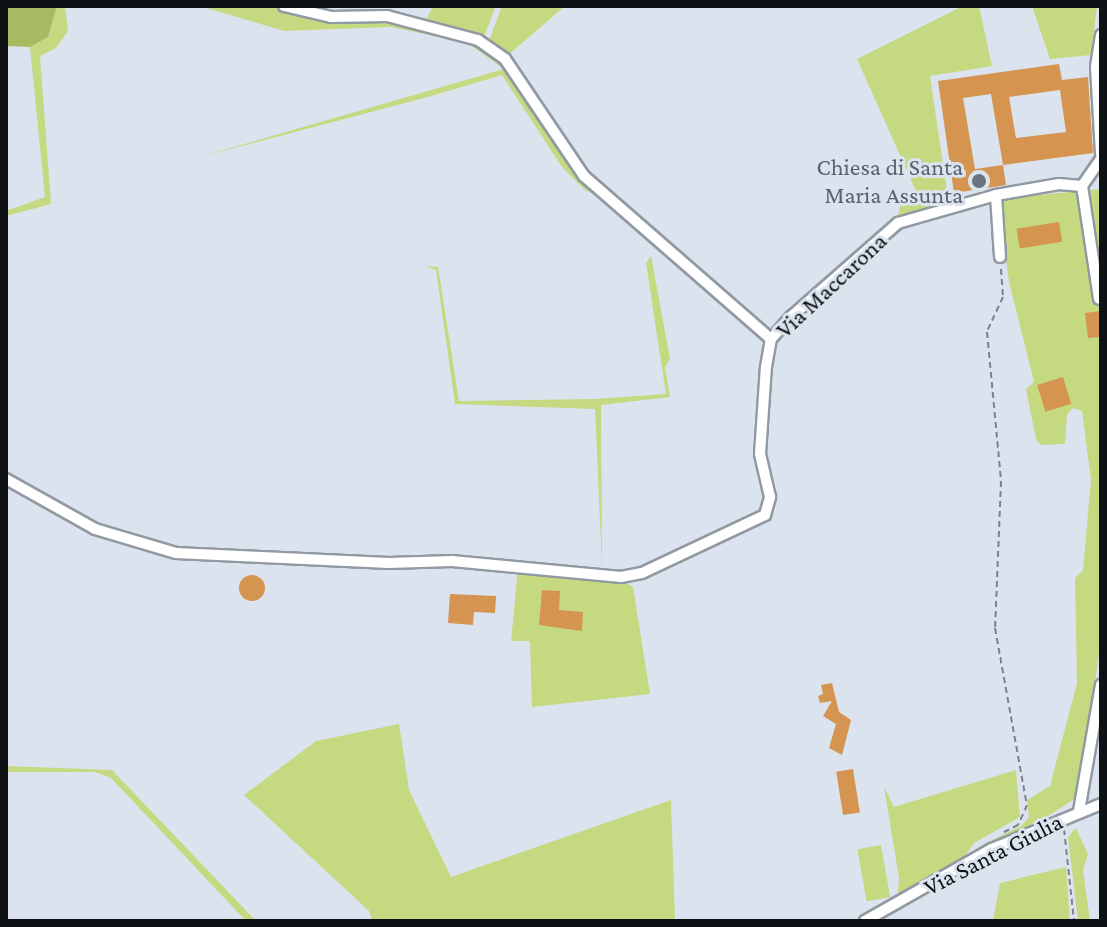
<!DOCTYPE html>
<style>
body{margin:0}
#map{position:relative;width:1107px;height:927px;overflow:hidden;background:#dbe4ee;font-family:"Crimson Pro",serif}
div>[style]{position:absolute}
.green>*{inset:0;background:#c5d980;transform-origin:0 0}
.forest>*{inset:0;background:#a7ba62}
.building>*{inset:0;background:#d5944f;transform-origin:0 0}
.round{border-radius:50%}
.path>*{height:2px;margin-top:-1px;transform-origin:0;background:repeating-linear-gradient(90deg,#7c8289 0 6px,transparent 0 10px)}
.roads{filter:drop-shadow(2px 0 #9199a2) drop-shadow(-2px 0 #9199a2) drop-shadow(0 2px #9199a2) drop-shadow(0 -2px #9199a2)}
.minor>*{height:10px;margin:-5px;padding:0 5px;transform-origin:5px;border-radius:5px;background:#fff}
.dots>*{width:22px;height:22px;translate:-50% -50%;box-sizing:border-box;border:4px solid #dbe4ee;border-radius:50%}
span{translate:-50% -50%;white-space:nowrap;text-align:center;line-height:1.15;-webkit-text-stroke:6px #dbe4ee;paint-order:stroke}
.worship-label{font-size:24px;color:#5b616d}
.right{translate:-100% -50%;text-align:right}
.street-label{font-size:24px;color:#0f1215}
.frame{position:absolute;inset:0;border:8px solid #0f1215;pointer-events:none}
</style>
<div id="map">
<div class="green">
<i style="clip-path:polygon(57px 6px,65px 6px,68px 31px,56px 48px,40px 56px,51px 204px,6px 216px,6px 211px,45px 197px,30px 47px,48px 37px)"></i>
<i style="clip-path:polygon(200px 6px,276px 6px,304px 15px,383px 20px,472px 42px,501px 61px,555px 145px,615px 207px,584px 189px,562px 167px,502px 75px,428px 97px,200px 157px,504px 69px,469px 44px,439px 37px,391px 27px,284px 31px)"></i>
<i style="clip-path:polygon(433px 6px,496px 6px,483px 39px,425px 22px)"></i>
<i style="clip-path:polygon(502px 6px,565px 6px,507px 56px,489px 41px)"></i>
<i style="clip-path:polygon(963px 6px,979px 6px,992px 66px,930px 76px,949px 205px,897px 222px,901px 199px,916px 191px,857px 59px)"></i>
<i style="clip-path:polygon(1032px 6px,1097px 6px,1091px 55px,1050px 59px)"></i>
<i style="clip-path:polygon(1101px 189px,1101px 637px,1085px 758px,1076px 798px,1011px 840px,980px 846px,1021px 826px,1029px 817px,1027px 800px,1050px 786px,1077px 683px,1075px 578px,1083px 570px,1091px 480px,1082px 411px,1073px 408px,1067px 414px,1065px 444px,1041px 445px,1036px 439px,1026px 389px,1034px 382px,1009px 282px,998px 199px)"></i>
<i style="clip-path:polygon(651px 256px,670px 359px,665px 367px,670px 397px,601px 405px,602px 566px,595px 409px,455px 404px,436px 270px,425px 266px,438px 267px,459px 401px,595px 399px,666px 394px,646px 263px)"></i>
<i style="clip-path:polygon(518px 569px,620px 579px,633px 587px,650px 694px,532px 707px,530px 641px,511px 641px)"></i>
<i style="clip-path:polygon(399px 724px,409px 790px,451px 877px,671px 800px,675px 921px,372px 921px,369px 911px,244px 795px,316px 741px)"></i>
<i style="clip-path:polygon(6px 766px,112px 770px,256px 921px,246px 921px,111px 778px,95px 772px,6px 772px)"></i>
<i style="clip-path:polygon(1016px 770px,1020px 817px,974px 843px,963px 859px,897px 901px,899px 878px,884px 787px,894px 807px)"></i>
<i style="clip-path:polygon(1076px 828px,1088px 854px,1083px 870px,1090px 921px,1078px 921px,1068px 837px)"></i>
<i style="left:881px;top:845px;width:53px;height:24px;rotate:80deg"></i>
<i style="clip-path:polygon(1066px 867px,1070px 921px,993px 921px,1000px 883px)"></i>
</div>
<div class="forest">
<i style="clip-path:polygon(6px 6px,57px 6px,48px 37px,30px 47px,6px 46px)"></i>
</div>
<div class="building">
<i style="clip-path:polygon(evenodd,1059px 64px,1062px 80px,1088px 77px,1093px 153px,1003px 165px,1006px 185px,954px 193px,938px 81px,1059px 64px,1060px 90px,1066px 132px,1016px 138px,1009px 97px,1060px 90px,1059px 64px,991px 94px,1003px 165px,975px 169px,963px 98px,991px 94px)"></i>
<i style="left:1059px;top:222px;width:20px;height:43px;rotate:81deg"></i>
<i style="clip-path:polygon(1101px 311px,1101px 337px,1088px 338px,1085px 313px)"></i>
<i style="left:1063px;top:377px;width:28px;height:27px;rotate:73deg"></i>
<i class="round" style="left:239px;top:575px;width:26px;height:26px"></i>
<i style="clip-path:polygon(542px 590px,560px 591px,559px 610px,583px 612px,582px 631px,539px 625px)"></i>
<i style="clip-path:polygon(450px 594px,496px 596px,495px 613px,474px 612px,473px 625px,448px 623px)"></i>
<i style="clip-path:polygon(832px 683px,839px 712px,851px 720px,842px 755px,829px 748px,836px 724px,823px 716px,832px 701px,820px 703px,818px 696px,823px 694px,821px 685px)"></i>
<i style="left:853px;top:769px;width:44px;height:17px;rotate:81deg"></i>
</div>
<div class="path">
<i style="left:1001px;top:269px;width:28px;rotate:86deg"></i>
<i style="left:1003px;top:297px;width:38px;rotate:115deg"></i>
<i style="left:987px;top:332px;width:150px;rotate:84.6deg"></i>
<i style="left:1001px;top:481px;width:147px;rotate:92.3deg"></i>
<i style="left:995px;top:628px;width:180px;rotate:79.8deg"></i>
<i style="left:1027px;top:805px;width:22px;rotate:114deg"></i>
<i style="left:1018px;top:825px;width:16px;rotate:153deg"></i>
<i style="left:1064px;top:829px;width:93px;rotate:83.8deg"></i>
</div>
<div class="roads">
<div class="minor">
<i style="left:284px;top:6px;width:48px;rotate:13.2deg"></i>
<i style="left:331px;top:17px;width:56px;rotate:-1deg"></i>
<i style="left:387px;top:16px;width:94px;rotate:14.8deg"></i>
<i style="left:478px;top:40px;width:33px;rotate:35deg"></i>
<i style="left:505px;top:59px;width:141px;rotate:56deg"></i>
<i style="left:584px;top:176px;width:248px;rotate:41.1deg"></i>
<i style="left:1101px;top:35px;width:32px;rotate:99deg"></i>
<i style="left:1096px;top:67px;width:87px;rotate:86.7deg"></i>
<i style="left:1082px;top:186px;width:114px;rotate:81.4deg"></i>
<i style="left:996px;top:195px;width:62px;rotate:86.3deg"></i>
<i style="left:6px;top:479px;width:102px;rotate:29.3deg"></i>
<i style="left:95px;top:529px;width:84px;rotate:16.5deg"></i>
<i style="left:176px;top:553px;width:213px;rotate:2.7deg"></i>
<i style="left:389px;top:563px;width:63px;rotate:-1.8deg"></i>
<i style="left:452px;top:561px;width:170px;rotate:5.4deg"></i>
<i style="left:621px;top:577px;width:21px;rotate:-11deg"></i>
<i style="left:642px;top:573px;width:136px;rotate:-25.2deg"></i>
<i style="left:765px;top:515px;width:19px;rotate:-74deg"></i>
<i style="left:770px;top:497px;width:44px;rotate:-103.1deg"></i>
<i style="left:760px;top:454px;width:87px;rotate:-86.1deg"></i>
<i style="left:766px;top:367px;width:28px;rotate:-80deg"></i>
<i style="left:771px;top:339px;width:31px;rotate:-48deg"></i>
<i style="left:792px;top:316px;width:141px;rotate:-41.3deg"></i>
<i style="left:898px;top:223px;width:102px;rotate:-15.9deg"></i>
<i style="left:996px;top:195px;width:64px;rotate:-9.9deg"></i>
<i style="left:1059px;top:184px;width:23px;rotate:5deg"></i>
<i style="left:1082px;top:186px;width:33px;rotate:-55deg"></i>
<i style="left:1079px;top:811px;width:128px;rotate:-80.1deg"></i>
<i style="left:865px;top:921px;width:146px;rotate:-29.6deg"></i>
<i style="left:992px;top:849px;width:118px;rotate:-22.4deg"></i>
</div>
</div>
<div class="dots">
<i style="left:979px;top:181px;background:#6b7280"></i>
</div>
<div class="worship-label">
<span class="right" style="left:963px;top:181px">Chiesa di Santa<br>Maria Assunta</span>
</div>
<div class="street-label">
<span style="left:831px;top:285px;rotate:-43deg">Via Maccarona</span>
<span style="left:993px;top:854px;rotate:-27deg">Via Santa Giulia</span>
</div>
<div class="frame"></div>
</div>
